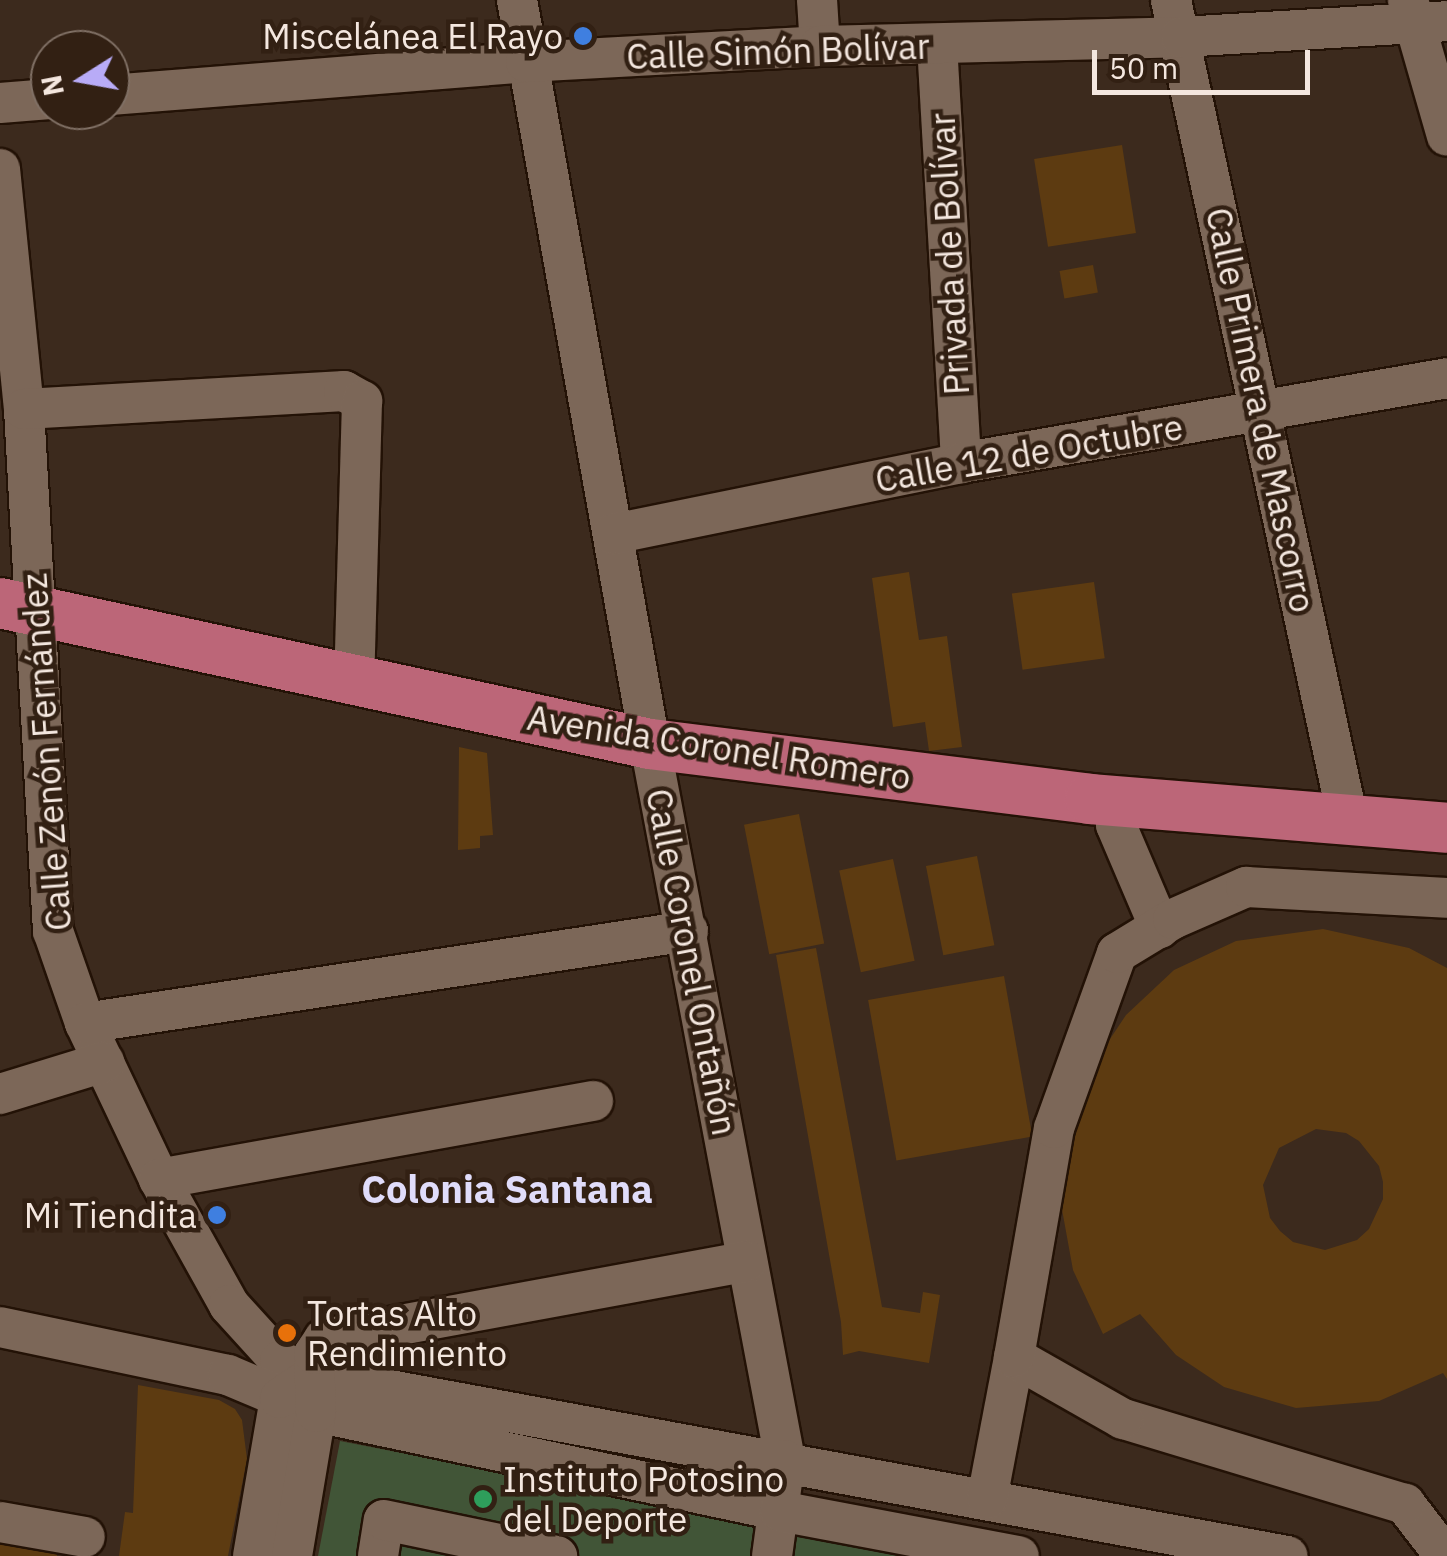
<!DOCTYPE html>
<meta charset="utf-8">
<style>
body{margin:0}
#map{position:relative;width:1447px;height:1556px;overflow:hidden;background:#3c2a1d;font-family:"IBM Plex Sans",sans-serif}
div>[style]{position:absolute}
.green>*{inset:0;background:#415537}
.building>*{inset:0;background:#5d3b11;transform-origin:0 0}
.roads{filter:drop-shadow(2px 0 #231206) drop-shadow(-2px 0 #231206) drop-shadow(0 2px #231206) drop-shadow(0 -2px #231206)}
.minor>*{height:40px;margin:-20px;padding:0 20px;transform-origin:20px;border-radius:20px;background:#7c6758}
.major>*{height:50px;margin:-25px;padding:0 25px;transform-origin:25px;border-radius:25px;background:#bc6678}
.dots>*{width:28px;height:28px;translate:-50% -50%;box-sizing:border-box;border:5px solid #322013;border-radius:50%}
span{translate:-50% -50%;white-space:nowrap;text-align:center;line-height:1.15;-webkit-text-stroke:9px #322013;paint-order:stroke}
.poi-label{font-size:35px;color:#f4e7df}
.right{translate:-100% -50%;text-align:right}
.left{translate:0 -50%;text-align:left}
.street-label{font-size:35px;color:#f4e7df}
.neighbourhood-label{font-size:38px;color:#e0dcfa;font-weight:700}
.north{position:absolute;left:30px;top:30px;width:100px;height:100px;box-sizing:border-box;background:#322013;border:2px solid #807065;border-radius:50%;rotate:259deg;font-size:28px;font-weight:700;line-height:40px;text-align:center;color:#f4e7df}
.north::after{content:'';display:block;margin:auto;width:35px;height:45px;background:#b8abf7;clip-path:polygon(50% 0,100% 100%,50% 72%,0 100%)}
.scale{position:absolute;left:1092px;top:50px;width:218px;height:45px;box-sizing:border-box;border:5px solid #f4e7df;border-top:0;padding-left:12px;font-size:30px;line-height:35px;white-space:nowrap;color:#f4e7df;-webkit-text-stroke:8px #322013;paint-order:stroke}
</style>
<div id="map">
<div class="green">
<i style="clip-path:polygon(340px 1441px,934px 1556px,318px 1556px)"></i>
</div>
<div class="building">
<i style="left:1122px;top:145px;width:89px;height:89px;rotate:81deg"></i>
<i style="left:1093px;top:265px;width:28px;height:34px;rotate:80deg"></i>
<i style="clip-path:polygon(909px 572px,919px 640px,947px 636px,962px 747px,929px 751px,925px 722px,893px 727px,872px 578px)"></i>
<i style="left:1094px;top:582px;width:77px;height:83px;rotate:82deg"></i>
<i style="clip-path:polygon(459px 747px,487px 753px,493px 835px,480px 836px,480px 848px,458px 850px)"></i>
<i style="left:799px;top:814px;width:132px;height:56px;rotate:79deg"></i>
<i style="left:977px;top:856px;width:91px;height:52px;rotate:79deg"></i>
<i style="left:893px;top:859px;width:104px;height:55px;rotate:78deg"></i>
<i style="clip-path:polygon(evenodd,1323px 929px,1409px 948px,1447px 968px,1447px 1379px,1443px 1373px,1379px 1401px,1296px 1408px,1224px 1387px,1176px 1355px,1140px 1314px,1103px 1334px,1073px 1270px,1061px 1204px,1066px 1136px,1088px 1072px,1126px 1015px,1174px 970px,1236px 941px,1323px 929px,1316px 1129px,1346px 1133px,1359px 1141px,1379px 1166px,1383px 1182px,1383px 1199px,1369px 1229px,1357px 1240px,1325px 1250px,1293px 1242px,1280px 1231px,1270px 1218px,1263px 1185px,1279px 1148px,1316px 1129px)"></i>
<i style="clip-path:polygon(816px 948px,882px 1307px,920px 1313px,923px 1292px,940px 1295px,929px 1363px,859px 1351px,843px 1355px,841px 1322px,776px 955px)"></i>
<i style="left:1004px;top:976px;width:163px;height:138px;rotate:80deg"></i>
<i style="clip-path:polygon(138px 1385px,219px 1400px,235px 1409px,242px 1420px,247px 1459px,228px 1556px,119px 1556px,125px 1512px,133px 1513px)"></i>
<i style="clip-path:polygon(0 1543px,57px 1554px,57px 1556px,0 1556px)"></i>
</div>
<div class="roads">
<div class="minor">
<i style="left:517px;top:0;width:756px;rotate:79.86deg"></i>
<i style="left:650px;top:744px;width:729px;rotate:79.32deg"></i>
<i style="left:785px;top:1460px;width:97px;rotate:97.7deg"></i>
<i style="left:817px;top:0;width:46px;rotate:86.3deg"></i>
<i style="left:1171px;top:0;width:839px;rotate:77.82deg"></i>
<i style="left:1408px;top:0;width:141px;rotate:74deg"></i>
<i style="left:937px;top:44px;width:420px;rotate:86.7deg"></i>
<i style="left:110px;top:95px;width:417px;rotate:-4.5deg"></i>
<i style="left:526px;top:62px;width:294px;rotate:-3.1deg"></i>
<i style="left:820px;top:46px;width:361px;rotate:-1.4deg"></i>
<i style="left:1181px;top:37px;width:266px;rotate:-3.4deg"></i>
<i style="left:0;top:103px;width:50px;rotate:-4.6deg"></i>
<i style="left:0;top:169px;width:241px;rotate:84.3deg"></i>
<i style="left:24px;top:409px;width:523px;rotate:86.82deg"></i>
<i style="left:53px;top:931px;width:97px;rotate:70.8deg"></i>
<i style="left:85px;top:1023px;width:173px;rotate:64.6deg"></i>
<i style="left:159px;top:1179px;width:144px;rotate:60.9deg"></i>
<i style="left:229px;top:1305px;width:76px;rotate:47.7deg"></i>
<i style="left:280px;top:1361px;width:37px;rotate:24deg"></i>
<i style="left:314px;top:1376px;width:990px;rotate:10.48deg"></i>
<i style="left:24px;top:409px;width:321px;rotate:-3.2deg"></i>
<i style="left:344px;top:391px;width:21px;rotate:29deg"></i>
<i style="left:362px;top:401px;width:282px;rotate:91.6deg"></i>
<i style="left:613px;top:534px;width:355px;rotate:-11.5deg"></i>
<i style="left:961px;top:463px;width:493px;rotate:-9.9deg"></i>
<i style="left:1114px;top:801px;width:24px;rotate:85deg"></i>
<i style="left:1116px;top:825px;width:112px;rotate:66.9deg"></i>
<i style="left:85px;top:1023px;width:610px;rotate:-8.67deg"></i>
<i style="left:0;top:1094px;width:109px;rotate:-17.1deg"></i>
<i style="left:159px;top:1179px;width:441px;rotate:-10.2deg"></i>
<i style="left:0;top:1327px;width:233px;rotate:11.9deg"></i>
<i style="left:228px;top:1375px;width:95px;rotate:22.8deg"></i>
<i style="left:316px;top:1412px;width:474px;rotate:12deg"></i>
<i style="left:780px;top:1511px;width:243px;rotate:10.7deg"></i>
<i style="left:987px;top:1499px;width:145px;rotate:-79.2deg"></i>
<i style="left:0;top:1522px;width:86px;rotate:10deg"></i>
<i style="left:253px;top:1556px;width:160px;rotate:-80.3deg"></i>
<i style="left:280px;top:1398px;width:27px;rotate:-34deg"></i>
<i style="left:292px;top:1556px;width:146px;rotate:-80.5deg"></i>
<i style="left:316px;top:1412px;width:58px;rotate:-92deg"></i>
<i style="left:314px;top:1354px;width:18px;rotate:-56deg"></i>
<i style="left:324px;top:1339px;width:430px;rotate:-10.4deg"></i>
<i style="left:378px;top:1556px;width:36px;rotate:-81deg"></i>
<i style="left:384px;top:1520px;width:177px;rotate:11.8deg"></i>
<i style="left:1445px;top:1556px;width:66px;rotate:-127.6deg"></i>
<i style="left:1405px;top:1504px;width:295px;rotate:-163.2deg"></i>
<i style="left:1123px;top:1419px;width:125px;rotate:-150.4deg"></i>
<i style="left:1014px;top:1357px;width:232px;rotate:-80.1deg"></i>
<i style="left:1054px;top:1128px;width:186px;rotate:-70.2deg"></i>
<i style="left:1117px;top:953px;width:66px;rotate:-31.3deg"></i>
<i style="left:1173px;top:919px;width:80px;rotate:-23.7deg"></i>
<i style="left:1246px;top:887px;width:201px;rotate:3.1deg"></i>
</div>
<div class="major">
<i style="left:0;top:603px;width:665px;rotate:12.24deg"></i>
<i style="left:650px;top:744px;width:443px;rotate:7.1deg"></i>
<i style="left:1090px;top:799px;width:358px;rotate:4.6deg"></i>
</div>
</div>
<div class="dots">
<i style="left:583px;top:36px;background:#3f7fe0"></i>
<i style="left:217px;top:1215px;background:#3f7fe0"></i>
<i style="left:287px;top:1333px;background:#e8710a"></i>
<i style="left:483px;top:1499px;background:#2e9e5b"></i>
</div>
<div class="poi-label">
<span class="right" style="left:563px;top:36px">Miscelánea El Rayo</span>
<span class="right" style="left:197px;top:1215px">Mi Tiendita</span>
<span class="left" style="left:307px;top:1333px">Tortas Alto<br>Rendimiento</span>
<span class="left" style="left:503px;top:1499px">Instituto Potosino<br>del Deporte</span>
</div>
<div class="street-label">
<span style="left:778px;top:51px;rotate:-2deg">Calle Simón Bolívar</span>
<span style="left:949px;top:254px;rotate:-93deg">Privada de Bolívar</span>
<span style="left:1261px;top:410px;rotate:78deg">Calle Primera de Mascorro</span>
<span style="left:1029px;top:453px;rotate:-10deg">Calle 12 de Octubre</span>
<span style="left:719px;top:747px;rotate:9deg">Avenida Coronel Romero</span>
<span style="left:46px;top:752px;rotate:-94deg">Calle Zenón Fernández</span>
<span style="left:692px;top:962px;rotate:79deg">Calle Coronel Ontañón</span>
</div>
<div class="neighbourhood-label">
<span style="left:507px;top:1189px">Colonia Santana</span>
</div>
<div class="north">N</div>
<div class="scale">50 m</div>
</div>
